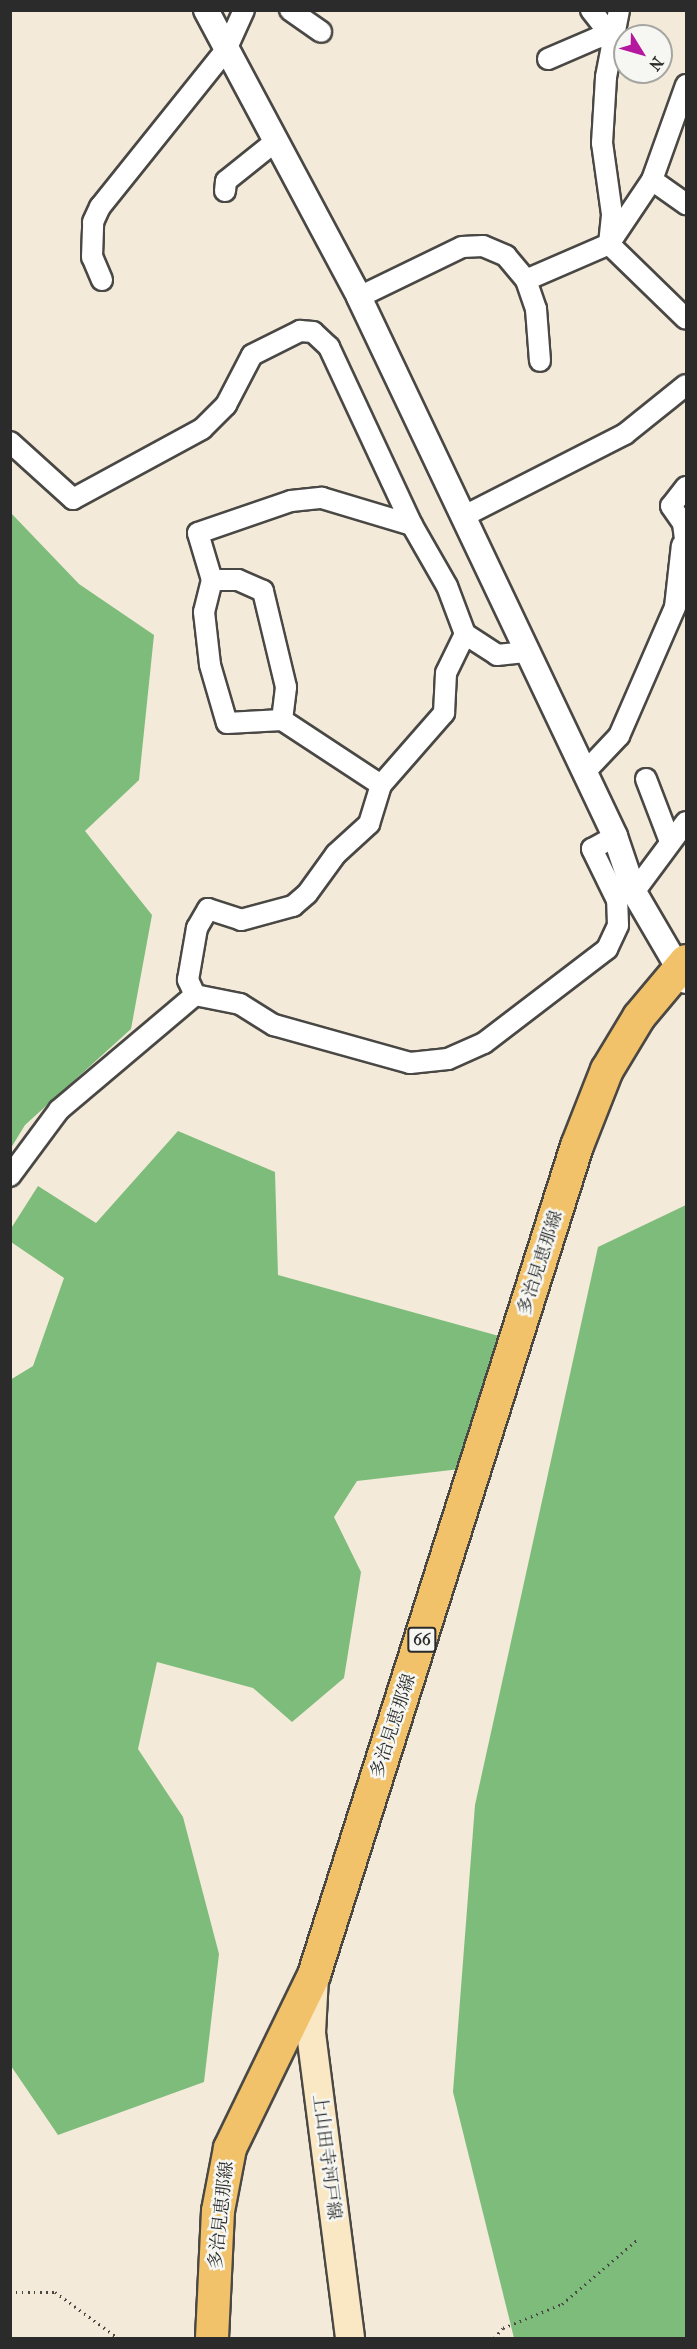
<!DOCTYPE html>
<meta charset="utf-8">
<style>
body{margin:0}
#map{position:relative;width:697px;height:2349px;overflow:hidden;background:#f4ead9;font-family:"IM FELL French Canon","Noto Serif JP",serif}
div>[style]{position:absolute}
.forest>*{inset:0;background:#7ebc7b}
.path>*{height:3px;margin-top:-1.5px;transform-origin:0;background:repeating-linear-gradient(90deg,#494845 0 1.5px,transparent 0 6px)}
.roads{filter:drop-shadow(2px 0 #494845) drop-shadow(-2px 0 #494845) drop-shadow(0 2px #494845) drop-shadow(0 -2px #494845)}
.minor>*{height:20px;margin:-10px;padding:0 10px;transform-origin:10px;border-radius:10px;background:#fff}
.tertiary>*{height:24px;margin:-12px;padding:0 12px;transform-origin:12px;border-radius:12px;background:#fff}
.secondary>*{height:28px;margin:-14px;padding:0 14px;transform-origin:14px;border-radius:14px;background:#fae7c3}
.primary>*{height:32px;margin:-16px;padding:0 16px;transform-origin:16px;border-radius:16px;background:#f2c26a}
span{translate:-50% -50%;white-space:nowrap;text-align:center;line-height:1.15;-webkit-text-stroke:5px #f6f6f2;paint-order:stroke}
.shield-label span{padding:2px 4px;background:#f6f6f2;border:2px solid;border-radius:4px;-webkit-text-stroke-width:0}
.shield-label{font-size:16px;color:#2b2b2b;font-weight:700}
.street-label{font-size:18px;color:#2b2b2b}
.frame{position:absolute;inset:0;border:12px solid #2b2b2b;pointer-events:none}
.north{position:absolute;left:613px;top:24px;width:60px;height:60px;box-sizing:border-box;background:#f6f6f2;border:2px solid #a5a5a2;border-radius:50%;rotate:127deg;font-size:16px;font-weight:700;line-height:24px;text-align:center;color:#2b2b2b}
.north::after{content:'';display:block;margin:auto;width:21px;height:27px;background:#b5179e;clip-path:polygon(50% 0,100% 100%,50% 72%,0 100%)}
</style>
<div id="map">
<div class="forest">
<i style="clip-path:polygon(11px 513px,79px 584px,154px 635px,139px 780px,85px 831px,152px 915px,131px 1029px,25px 1125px,11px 1148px)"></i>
<i style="clip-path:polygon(178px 1131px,275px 1172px,278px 1275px,499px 1336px,460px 1469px,357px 1481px,334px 1517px,361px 1572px,344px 1678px,292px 1722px,253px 1688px,157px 1662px,138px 1749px,183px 1817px,219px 1954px,204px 2082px,58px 2135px,11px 2066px,10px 1380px,33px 1366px,64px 1278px,11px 1242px,10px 1230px,38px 1186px,96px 1223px)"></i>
<i style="clip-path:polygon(686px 1205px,686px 2338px,514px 2338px,453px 2092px,475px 1805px,598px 1247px)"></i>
</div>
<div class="path">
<i style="left:10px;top:2292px;width:45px"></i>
<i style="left:55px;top:2292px;width:78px;rotate:36.1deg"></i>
<i style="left:494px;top:2338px;width:13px;rotate:-48deg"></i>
<i style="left:503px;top:2328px;width:64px;rotate:-22.1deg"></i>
<i style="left:562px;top:2304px;width:99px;rotate:-40.5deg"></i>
</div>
<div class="roads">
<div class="minor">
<i style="left:290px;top:10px;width:38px;rotate:35deg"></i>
<i style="left:591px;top:10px;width:36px;rotate:52deg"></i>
<i style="left:548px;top:59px;width:56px;rotate:-23.3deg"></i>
<i style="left:599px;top:37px;width:14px;rotate:4deg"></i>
<i style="left:686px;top:85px;width:101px;rotate:109.7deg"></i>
<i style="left:652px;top:180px;width:77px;rotate:123.9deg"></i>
<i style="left:609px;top:244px;width:107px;rotate:44.2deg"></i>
<i style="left:652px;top:180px;width:42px;rotate:35.2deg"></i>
<i style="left:225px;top:191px;width:10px;rotate:-84deg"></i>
<i style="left:226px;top:181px;width:64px;rotate:-38.7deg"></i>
<i style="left:102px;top:280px;width:25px;rotate:-113deg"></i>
<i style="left:92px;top:257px;width:35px;rotate:-88deg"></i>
<i style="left:93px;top:222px;width:17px;rotate:-65deg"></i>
<i style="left:100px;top:207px;width:201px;rotate:-51.3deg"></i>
<i style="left:226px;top:50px;width:44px;rotate:-65.8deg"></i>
<i style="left:526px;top:280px;width:90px;rotate:-23.4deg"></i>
<i style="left:609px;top:244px;width:30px;rotate:-84deg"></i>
<i style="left:612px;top:214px;width:72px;rotate:-98deg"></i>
<i style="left:602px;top:143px;width:66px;rotate:-86.5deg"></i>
<i style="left:606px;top:77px;width:68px;rotate:-79deg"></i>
<i style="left:359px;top:297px;width:114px;rotate:-25.9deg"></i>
<i style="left:462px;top:247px;width:21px;rotate:-3deg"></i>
<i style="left:483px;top:246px;width:25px;rotate:23deg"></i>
<i style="left:506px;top:256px;width:31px;rotate:50deg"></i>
<i style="left:526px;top:280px;width:31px;rotate:71deg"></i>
<i style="left:536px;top:309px;width:52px;rotate:85.6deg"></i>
<i style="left:10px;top:442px;width:85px;rotate:42.1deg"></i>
<i style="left:73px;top:499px;width:147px;rotate:-28.5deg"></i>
<i style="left:202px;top:429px;width:34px;rotate:-45deg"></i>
<i style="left:226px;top:405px;width:56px;rotate:-62.5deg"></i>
<i style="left:252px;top:355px;width:54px;rotate:-26.6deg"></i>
<i style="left:300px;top:331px;width:13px;rotate:4deg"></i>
<i style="left:313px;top:332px;width:22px;rotate:43deg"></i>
<i style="left:329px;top:347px;width:196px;rotate:65deg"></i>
<i style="left:412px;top:525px;width:70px;rotate:60.2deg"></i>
<i style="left:447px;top:586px;width:51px;rotate:69.4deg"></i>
<i style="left:465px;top:634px;width:38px;rotate:33deg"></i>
<i style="left:497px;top:655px;width:28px;rotate:-6deg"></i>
<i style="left:686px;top:487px;width:24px;rotate:128deg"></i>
<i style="left:671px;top:506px;width:21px;rotate:55deg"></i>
<i style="left:683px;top:523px;width:25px;rotate:83deg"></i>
<i style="left:464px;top:516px;width:181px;rotate:-27deg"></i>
<i style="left:625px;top:434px;width:78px;rotate:-38.8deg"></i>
<i style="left:212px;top:580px;width:33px;rotate:104deg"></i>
<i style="left:204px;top:612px;width:53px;rotate:83.5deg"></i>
<i style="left:210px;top:665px;width:60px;rotate:73.7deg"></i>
<i style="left:227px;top:723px;width:55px;rotate:-3.1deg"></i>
<i style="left:584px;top:773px;width:51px;rotate:-46.6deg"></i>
<i style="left:619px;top:736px;width:141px;rotate:-66.5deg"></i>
<i style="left:675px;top:607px;width:62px;rotate:-83.6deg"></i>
<i style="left:646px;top:779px;width:64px;rotate:69deg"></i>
<i style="left:381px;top:785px;width:118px;rotate:-146.7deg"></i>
<i style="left:282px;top:720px;width:33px;rotate:-83deg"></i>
<i style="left:286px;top:687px;width:99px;rotate:-103.5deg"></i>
<i style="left:263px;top:591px;width:27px;rotate:-156deg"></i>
<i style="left:238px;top:580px;width:26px;rotate:180deg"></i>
<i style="left:212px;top:580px;width:49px;rotate:-106.6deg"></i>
<i style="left:198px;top:533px;width:98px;rotate:-19deg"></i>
<i style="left:291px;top:501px;width:31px;rotate:-6deg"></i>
<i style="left:322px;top:498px;width:94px;rotate:16.7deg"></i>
<i style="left:634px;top:892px;width:87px;rotate:-53.4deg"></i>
<i style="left:195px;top:995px;width:46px;rotate:11.3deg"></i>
<i style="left:240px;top:1004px;width:40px;rotate:32deg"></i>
<i style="left:274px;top:1025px;width:141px;rotate:15.6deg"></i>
<i style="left:410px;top:1063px;width:38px;rotate:-6deg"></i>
<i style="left:448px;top:1059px;width:39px;rotate:-24deg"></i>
<i style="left:484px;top:1043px;width:155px;rotate:-37.4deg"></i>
<i style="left:607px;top:949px;width:26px;rotate:-65deg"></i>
<i style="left:618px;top:925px;width:25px;rotate:-92deg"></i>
<i style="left:617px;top:900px;width:57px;rotate:-116.1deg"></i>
<i style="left:592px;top:849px;width:26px;rotate:-29deg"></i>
<i style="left:195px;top:995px;width:17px;rotate:-115deg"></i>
<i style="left:188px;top:980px;width:53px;rotate:-80.2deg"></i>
<i style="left:197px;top:928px;width:22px;rotate:-60deg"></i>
<i style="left:208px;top:909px;width:35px;rotate:18deg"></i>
<i style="left:241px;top:920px;width:54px;rotate:-15.1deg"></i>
<i style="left:293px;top:906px;width:18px;rotate:-41deg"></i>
<i style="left:307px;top:894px;width:49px;rotate:-54.1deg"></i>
<i style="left:336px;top:854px;width:45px;rotate:-42.3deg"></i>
<i style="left:369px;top:824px;width:41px;rotate:-72.9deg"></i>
<i style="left:381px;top:785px;width:96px;rotate:-48.8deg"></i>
<i style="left:444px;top:713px;width:40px;rotate:-87.1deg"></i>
<i style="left:446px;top:673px;width:43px;rotate:-64deg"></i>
<i style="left:10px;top:1176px;width:82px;rotate:-53.4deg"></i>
<i style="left:59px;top:1110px;width:178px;rotate:-40.2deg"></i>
</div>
<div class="tertiary">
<i style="left:206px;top:10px;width:325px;rotate:61.9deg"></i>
<i style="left:359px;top:297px;width:597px;rotate:64.59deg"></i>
<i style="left:615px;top:836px;width:59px;rotate:71.3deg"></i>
<i style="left:634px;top:892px;width:103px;rotate:59.7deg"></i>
</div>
<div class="secondary">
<i style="left:314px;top:1977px;width:56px;rotate:93.1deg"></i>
<i style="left:311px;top:2033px;width:307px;rotate:82.7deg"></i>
</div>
<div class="primary">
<i style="left:212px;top:2338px;width:127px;rotate:-87.3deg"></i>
<i style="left:218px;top:2211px;width:64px;rotate:-79.2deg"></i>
<i style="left:230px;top:2148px;width:192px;rotate:-64.1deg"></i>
<i style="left:314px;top:1975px;width:870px;rotate:-72.4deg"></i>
<i style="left:577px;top:1146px;width:82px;rotate:-68.5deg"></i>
<i style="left:607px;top:1070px;width:62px;rotate:-58.9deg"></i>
<i style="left:639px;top:1017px;width:73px;rotate:-50deg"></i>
</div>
</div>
<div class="shield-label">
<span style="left:422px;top:1640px">66</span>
</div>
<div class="street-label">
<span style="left:541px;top:1263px;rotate:-72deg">多治見恵那線</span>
<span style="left:394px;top:1726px;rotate:-72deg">多治見恵那線</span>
<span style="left:326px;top:2157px;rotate:83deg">上山田寺河戸線</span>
<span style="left:222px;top:2215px;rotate:-84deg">多治見恵那線</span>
</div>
<div class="frame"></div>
<div class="north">N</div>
</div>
